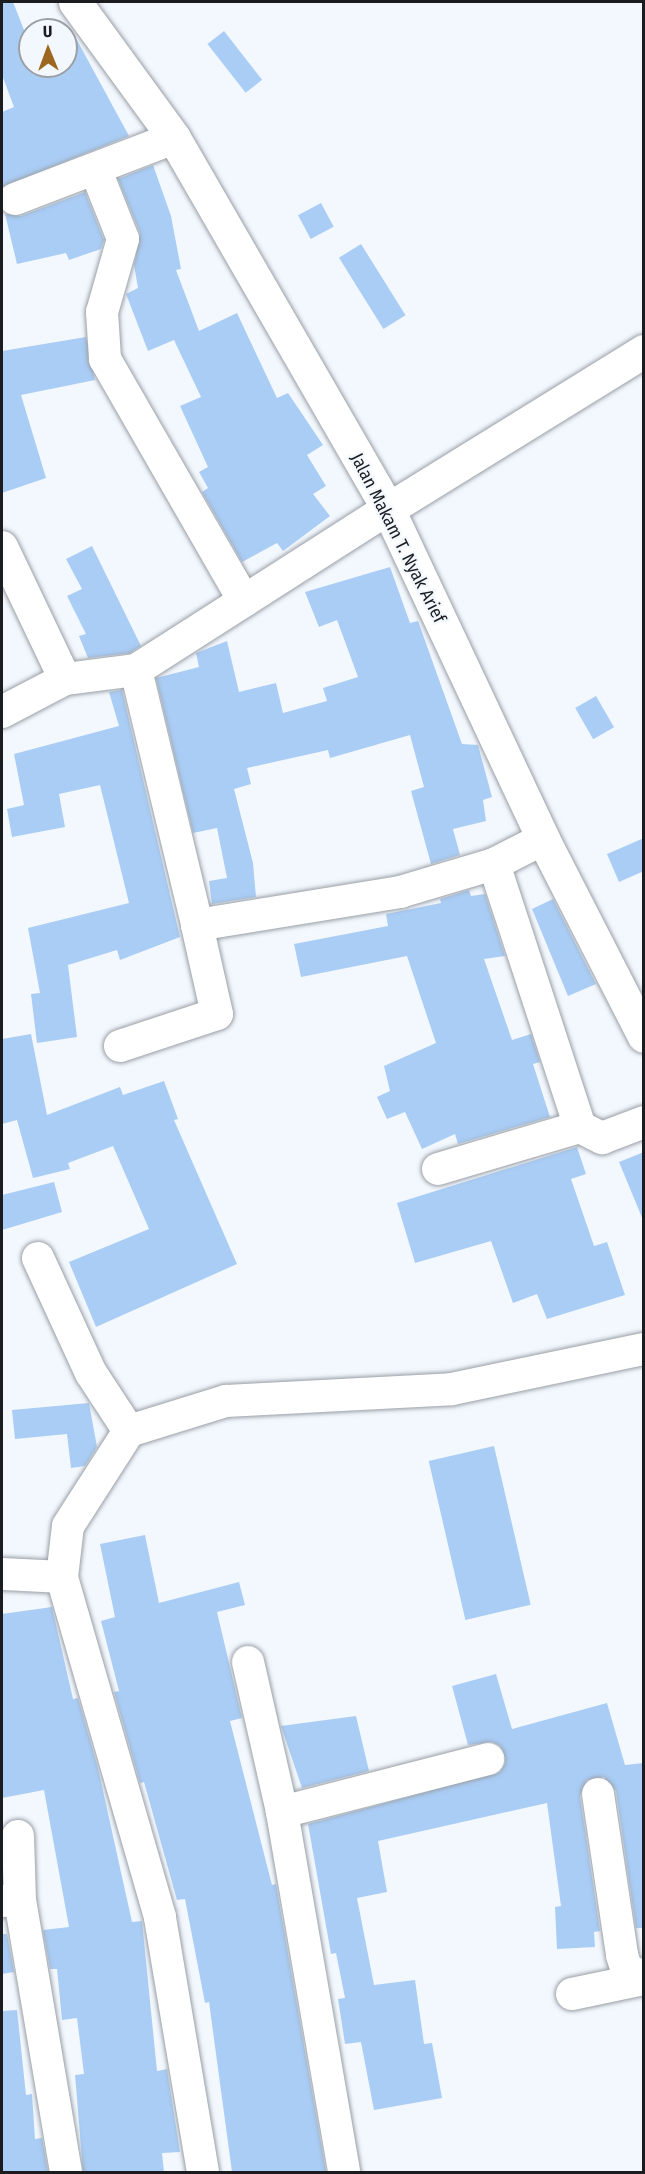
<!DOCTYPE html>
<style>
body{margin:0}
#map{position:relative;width:645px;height:2174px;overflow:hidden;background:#f3f8fe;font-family:"Fira Sans Condensed",sans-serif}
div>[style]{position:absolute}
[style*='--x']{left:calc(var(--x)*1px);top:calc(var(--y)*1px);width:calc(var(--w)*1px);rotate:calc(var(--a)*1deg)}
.building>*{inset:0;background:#aacdf5;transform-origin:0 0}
.roads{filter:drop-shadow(0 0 2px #999fa6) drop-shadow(0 0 2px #999fa6)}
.street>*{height:32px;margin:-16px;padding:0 16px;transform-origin:16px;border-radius:16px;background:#fff}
.secondary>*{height:33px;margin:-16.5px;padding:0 16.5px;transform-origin:16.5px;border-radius:16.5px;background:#fff}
span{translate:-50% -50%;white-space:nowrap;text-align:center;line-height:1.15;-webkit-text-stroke:4.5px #f3f8fe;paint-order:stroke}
.street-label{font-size:18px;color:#1a1c1f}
.frame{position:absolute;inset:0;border:3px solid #1a1c1f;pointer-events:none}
.north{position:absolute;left:18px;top:18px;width:60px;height:60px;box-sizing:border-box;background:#f3f8fe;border:2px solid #9ca0a5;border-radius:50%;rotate:359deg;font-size:16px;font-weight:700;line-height:24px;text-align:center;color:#1a1c1f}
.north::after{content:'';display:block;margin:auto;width:21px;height:27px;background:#9c6720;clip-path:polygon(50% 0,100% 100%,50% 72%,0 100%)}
</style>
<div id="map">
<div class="building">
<i style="clip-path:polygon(2px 2px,13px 2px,30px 45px,30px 66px,66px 66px,66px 31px,71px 29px,129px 136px,2px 187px,2px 112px,14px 107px,2px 75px)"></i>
<i style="left:224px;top:31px;width:62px;height:21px;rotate:52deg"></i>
<i style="clip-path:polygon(153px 165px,171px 216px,181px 269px,176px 270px,199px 331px,237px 313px,277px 398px,288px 393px,323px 445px,307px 455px,326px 486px,313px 494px,330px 516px,283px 551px,277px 543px,242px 562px,202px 492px,208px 488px,199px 472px,208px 467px,180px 406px,201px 397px,174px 340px,148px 351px,126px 294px,138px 288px,134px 265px,140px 233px,118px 179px)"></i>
<i style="clip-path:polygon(85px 192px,104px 240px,101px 249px,69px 260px,66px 253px,17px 264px,5px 214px,21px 216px)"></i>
<i style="left:321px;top:203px;width:27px;height:26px;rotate:62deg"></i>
<i style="left:361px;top:244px;width:84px;height:26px;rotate:58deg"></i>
<i style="clip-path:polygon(86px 337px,95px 380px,21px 395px,46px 478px,2px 493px,2px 351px)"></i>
<i style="clip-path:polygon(92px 546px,141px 646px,130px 653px,88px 658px,79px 636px,86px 634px,67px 596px,82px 589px,66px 559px)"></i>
<i style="clip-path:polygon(390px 567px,410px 623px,418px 621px,462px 744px,478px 745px,492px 797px,483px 800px,486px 821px,453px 829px,460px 855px,431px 864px,411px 791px,424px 787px,410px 735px,330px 758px,328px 750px,247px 768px,251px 784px,234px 789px,253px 863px,256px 897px,212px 904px,209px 881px,227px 878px,217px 828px,193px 833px,156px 678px,199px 667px,196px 653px,227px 641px,239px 692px,276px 683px,283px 713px,327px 701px,323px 688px,358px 677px,337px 620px,319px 627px,305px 592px)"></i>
<i style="clip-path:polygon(122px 690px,180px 937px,120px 960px,117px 950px,68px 965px,77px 1037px,37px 1043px,31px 994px,40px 993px,28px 928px,129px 903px,100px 785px,59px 794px,65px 827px,12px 837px,7px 809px,24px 805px,14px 754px,119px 726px,109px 692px)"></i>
<i style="left:596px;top:696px;width:36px;height:24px;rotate:60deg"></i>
<i style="clip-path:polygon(644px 838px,644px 871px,619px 882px,607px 854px)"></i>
<i style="clip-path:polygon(469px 890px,471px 896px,485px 894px,505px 956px,484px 959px,512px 1040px,531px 1034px,540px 1062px,533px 1064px,550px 1117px,458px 1144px,455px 1134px,422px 1149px,405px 1112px,387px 1119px,377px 1097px,390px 1091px,384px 1066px,436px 1043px,407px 956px,301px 977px,294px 944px,388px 926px,386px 914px,441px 903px,440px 899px)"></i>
<i style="clip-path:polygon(553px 899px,596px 984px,568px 996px,532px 909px)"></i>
<i style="clip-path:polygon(31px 1034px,47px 1115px,120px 1087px,123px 1095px,164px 1081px,178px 1119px,174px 1120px,237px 1264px,96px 1327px,69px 1262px,149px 1229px,113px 1146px,68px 1163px,70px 1169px,33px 1178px,17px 1120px,2px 1124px,2px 1039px)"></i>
<i style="clip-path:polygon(577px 1147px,586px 1174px,571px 1179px,594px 1246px,607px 1242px,625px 1295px,547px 1319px,537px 1294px,513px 1303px,491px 1241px,415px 1263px,397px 1203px)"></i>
<i style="clip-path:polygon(644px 1152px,644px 1219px,643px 1220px,619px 1162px)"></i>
<i style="clip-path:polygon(54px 1182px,62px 1212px,2px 1230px,2px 1195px)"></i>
<i style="clip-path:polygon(89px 1403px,97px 1447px,85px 1466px,71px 1468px,67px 1434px,15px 1439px,12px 1410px)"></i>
<i style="left:494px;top:1446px;width:163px;height:67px;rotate:77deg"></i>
<i style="clip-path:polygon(145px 1535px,159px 1603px,239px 1582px,245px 1605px,217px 1612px,242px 1718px,230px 1721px,272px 1885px,276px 1884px,326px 2172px,232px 2172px,209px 2002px,205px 2003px,185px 1899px,177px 1900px,144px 1782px,140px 1783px,114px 1692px,119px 1691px,101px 1621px,115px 1617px,100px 1544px)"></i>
<i style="clip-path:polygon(52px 1607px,73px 1699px,78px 1698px,98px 1768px,132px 1922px,142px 1921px,157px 2071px,167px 2069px,180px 2152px,162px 2153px,164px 2172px,83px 2172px,75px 2075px,84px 2074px,77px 2018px,62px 2020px,57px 1969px,50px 1969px,43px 1930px,69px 1927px,44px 1790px,2px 1798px,2px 1614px)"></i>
<i style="clip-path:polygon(496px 1674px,512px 1729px,607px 1703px,625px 1765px,644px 1763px,644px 1928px,636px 1928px,616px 1791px,604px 1777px,587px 1780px,580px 1796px,600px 1931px,594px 1932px,595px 1947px,557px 1949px,555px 1907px,561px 1906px,547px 1803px,378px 1841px,387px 1892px,357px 1898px,374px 1985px,415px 1980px,424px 2044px,432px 2043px,442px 2098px,374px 2110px,361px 2042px,345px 2044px,338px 1999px,345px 1998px,336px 1953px,331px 1954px,308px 1824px,500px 1772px,505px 1763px,500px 1746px,492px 1742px,468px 1745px,452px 1686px)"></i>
<i style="clip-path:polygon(356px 1716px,369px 1771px,302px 1788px,281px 1726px)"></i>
<i style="clip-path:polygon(2px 1934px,7px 1934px,14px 1972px,2px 1974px)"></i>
<i style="clip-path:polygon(17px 2010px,26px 2095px,32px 2094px,35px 2139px,42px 2138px,48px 2172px,2px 2172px,2px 2011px)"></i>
</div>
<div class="roads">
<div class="street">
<i style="--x:96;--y:171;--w:73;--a:68.3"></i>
<i style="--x:123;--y:239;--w:76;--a:106"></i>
<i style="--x:102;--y:312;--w:47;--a:86.3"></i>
<i style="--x:105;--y:359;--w:279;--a:60.1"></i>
<i style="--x:15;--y:199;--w:170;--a:-21"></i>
<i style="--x:2;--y:547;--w:146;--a:64.5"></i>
<i style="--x:136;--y:670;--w:262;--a:76.5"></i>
<i style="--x:197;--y:925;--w:206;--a:-9.2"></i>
<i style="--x:400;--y:892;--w:98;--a:-16.6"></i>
<i style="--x:494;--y:864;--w:55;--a:-27"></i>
<i style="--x:2;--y:712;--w:71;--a:-27.6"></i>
<i style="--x:65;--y:679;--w:72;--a:-7.2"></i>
<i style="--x:136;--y:670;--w:299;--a:-32.6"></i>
<i style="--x:494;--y:864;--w:277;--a:71.9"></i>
<i style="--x:120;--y:1046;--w:102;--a:-18.3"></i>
<i style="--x:217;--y:1014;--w:91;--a:-102.7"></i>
<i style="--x:438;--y:1169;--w:148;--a:-16.5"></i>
<i style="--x:580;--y:1127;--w:25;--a:27"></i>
<i style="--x:602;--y:1138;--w:45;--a:-20.9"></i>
<i style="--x:38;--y:1258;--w:127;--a:65.3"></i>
<i style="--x:91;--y:1373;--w:69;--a:56.8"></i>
<i style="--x:2;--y:1574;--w:60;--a:2.9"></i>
<i style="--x:248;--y:1662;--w:154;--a:77.2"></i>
<i style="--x:282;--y:1812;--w:365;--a:80.2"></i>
<i style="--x:598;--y:1794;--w:163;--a:81.5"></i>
<i style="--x:622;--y:1955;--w:14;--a:73"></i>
<i style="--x:626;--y:1968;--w:21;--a:31"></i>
<i style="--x:282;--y:1812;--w:213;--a:-14.4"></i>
<i style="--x:18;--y:1836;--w:64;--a:88.2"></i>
<i style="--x:2;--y:1901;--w:18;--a:-3"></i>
<i style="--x:20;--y:1900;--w:276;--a:80.4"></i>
<i style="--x:572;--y:1994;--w:74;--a:-11.8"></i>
<i style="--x:203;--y:2172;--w:259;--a:-99.6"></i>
<i style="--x:160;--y:1917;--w:354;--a:-106.1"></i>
<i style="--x:62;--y:1577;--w:51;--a:-83.3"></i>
<i style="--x:68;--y:1526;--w:113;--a:-57.3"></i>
<i style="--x:129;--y:1431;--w:102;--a:-17.2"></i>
<i style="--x:226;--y:1401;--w:226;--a:-3"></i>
<i style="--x:452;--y:1389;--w:196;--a:-11.8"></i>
</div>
<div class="secondary">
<i style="--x:75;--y:2;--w:168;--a:53.9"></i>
<i style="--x:174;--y:138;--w:428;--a:60"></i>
<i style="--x:388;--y:509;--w:365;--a:64.8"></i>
<i style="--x:543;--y:839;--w:221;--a:62.9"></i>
<i style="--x:388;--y:509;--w:301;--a:-31.7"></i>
</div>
</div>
<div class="street-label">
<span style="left:398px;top:538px;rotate:63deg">Jalan Makam T. Nyak Arief</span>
</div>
<div class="frame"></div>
<div class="north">U</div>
</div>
